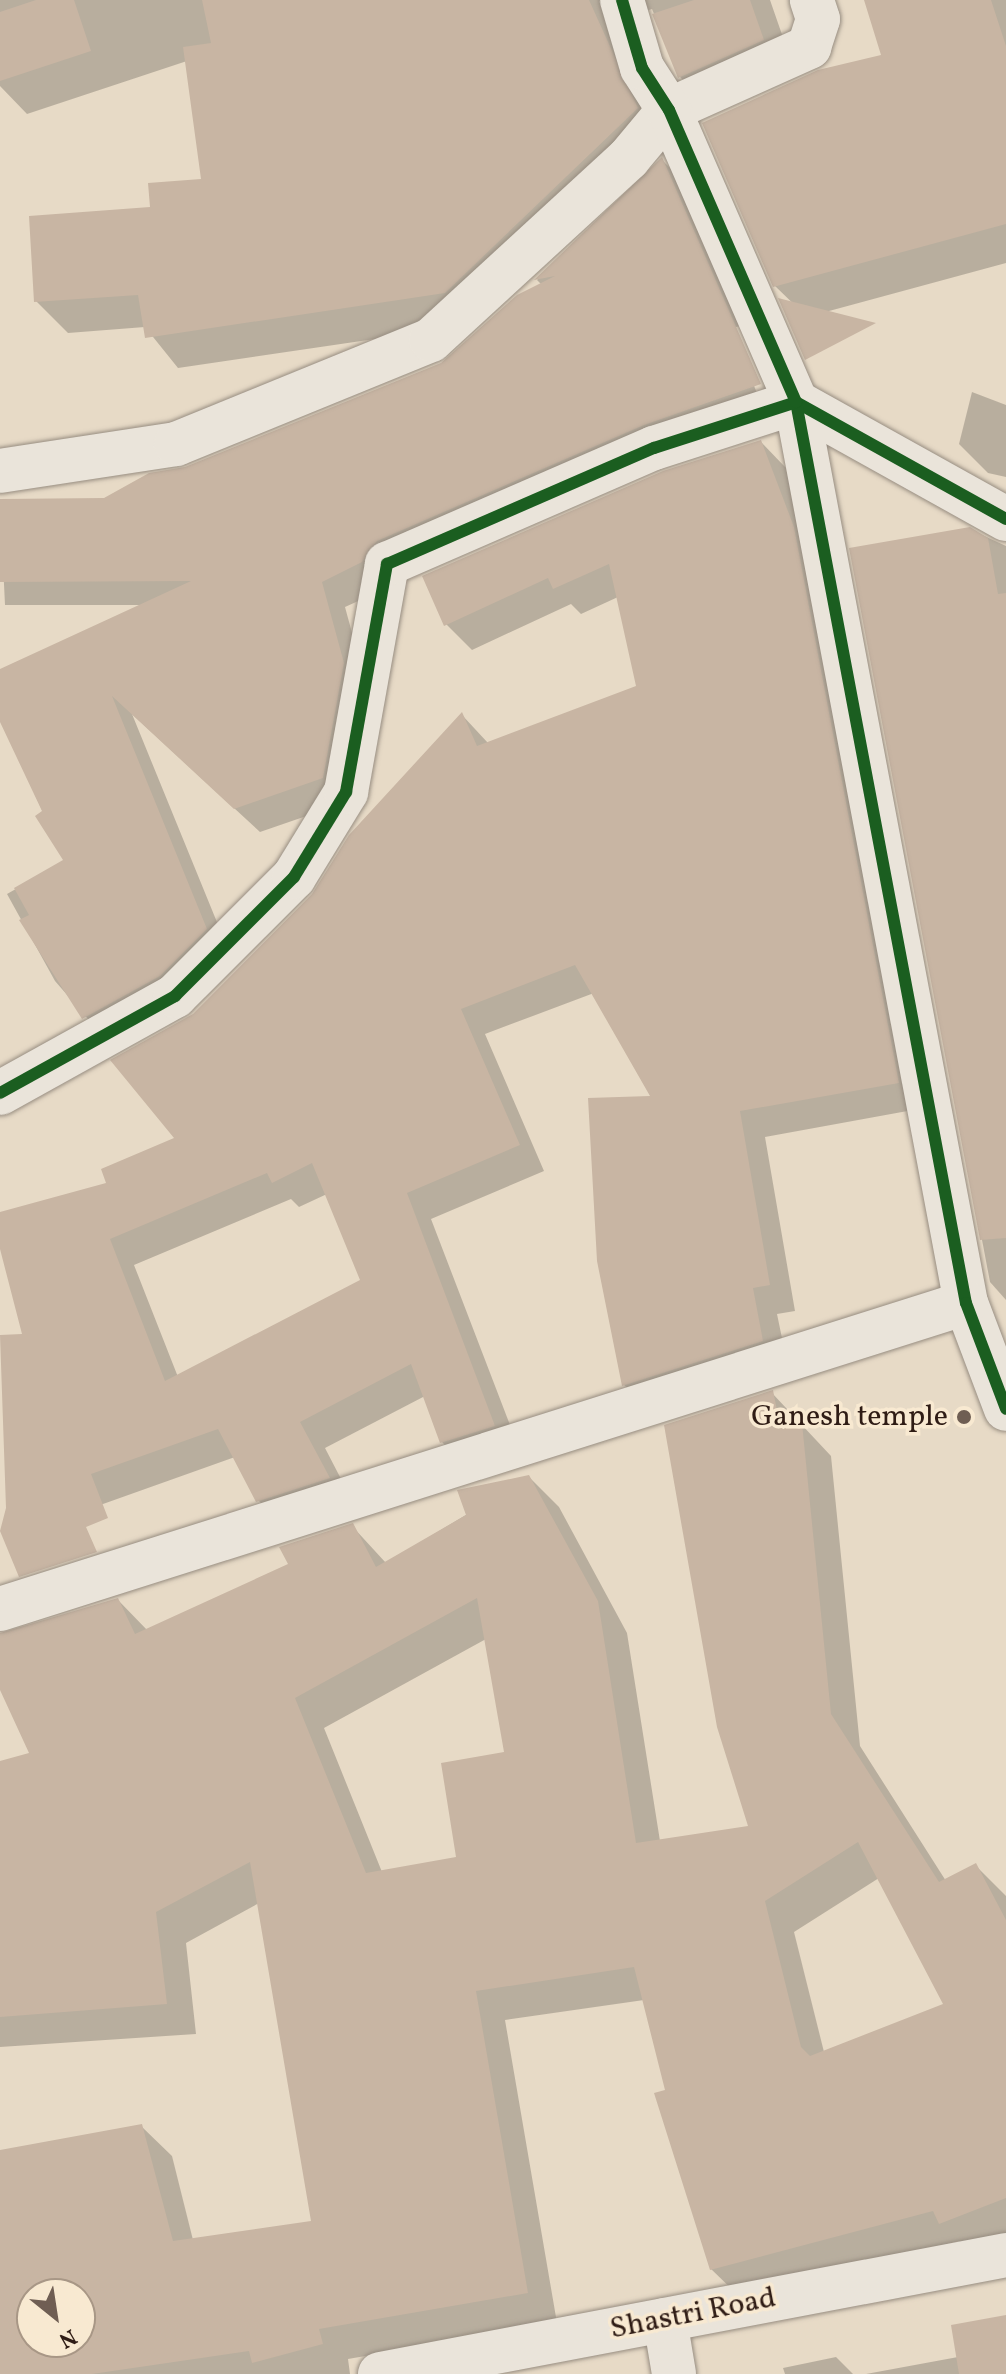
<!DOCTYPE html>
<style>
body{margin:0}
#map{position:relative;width:1006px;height:2374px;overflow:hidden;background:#e7dac6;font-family:Vollkorn,serif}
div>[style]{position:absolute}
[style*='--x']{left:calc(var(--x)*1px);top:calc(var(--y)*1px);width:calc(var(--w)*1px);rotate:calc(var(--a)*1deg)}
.shadow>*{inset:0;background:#0003}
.building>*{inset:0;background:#c8b5a3}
.roads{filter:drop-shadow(0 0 2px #978d81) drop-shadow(0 0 2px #978d81)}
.street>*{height:44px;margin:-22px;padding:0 22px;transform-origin:22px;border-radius:22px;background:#eae4da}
.secondary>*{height:44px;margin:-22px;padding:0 22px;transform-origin:22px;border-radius:22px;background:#eae4da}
.cycleway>*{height:12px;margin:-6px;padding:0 6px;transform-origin:6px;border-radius:6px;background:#1b5e20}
.dots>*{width:22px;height:22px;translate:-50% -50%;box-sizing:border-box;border:4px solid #f8e9d1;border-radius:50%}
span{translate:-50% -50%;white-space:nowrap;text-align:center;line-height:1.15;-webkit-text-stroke:7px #f8e9d1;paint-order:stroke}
.poi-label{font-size:30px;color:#2f1c15}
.right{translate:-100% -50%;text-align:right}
.street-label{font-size:30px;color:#2f1c15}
.north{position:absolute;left:16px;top:2278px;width:80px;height:80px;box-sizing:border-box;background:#f8e9d1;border:2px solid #a89786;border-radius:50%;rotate:150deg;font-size:22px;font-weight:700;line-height:32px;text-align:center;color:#2f1c15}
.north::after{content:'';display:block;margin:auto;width:28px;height:36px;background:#6f5e53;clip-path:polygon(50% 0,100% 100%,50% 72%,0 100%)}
</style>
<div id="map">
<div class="shadow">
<i style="clip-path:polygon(0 0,770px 0,795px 72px,712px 109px,680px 77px,652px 9px,636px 14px,649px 109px,477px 324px,178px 368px,145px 327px,68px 333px,36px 301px,203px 181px,187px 61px,27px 114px,0 86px)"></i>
<i style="clip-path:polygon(866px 0,1006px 0,1006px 263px,807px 317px,775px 286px,883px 56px)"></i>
<i style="clip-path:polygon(662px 160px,686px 184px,747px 324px,700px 337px,753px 383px,766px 417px,345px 607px,367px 688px,347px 802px,260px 832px,132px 714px,230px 954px,108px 1042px,55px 981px,7px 894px,65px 861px,0 717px,0 671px,144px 605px,5px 605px,0 501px,105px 500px,442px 365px,542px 285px,537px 280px)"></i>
<i style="clip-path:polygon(972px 392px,1006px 405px,1006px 477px,988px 473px,959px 444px)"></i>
<i style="clip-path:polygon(evenodd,761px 442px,786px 468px,924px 1108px,765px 1137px,795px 1311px,777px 1314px,788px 1367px,650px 1410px,624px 1385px,653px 1098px,594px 993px,485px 1034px,544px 1171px,431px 1219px,520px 1451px,467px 1468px,442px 1442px,425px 1396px,325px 1448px,354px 1504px,283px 1526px,258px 1500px,235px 1457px,89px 1509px,0 1241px,0 1214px,109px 1185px,177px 1139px,194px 1015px,314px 896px,462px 715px,488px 743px,638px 687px,618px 597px,581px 614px,571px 604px,472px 650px,446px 624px,761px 442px,327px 1194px,363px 1280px,178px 1377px,134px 1265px,291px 1199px,299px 1207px,327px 1194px)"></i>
<i style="clip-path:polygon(969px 529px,1006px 546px,1006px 1300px,990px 1282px,851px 550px)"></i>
<i style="clip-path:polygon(evenodd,772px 1393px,831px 1456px,860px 1746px,946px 1881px,976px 1866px,1006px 1896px,1006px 2240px,971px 2253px,959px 2241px,742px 2299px,711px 2269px,644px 2000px,505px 2020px,557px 2323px,348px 2359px,350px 2374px,0 2374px,0 2153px,141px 2126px,172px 2156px,193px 2240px,313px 2223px,259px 1903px,186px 1943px,196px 2034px,0 2047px,0 1763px,31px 1754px,0 1686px,0 1636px,118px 1600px,148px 1631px,291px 1565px,352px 1526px,386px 1563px,529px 1477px,559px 1507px,627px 1633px,660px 1841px,750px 1828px,772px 1393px,486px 1639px,506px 1753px,459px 1859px,382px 1872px,324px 1728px,486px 1639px,772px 1393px,879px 1878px,946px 2006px,824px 2052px,794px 1932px,879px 1878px,772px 1393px,32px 2294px,80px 2294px,80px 2342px,32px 2342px,32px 2294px)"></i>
<i style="clip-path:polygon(1006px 2317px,1006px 2374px,866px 2374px,958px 2357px)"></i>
<i style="clip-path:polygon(836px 2357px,853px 2374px,785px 2374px,783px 2368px)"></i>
</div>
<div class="building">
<i style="clip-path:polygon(36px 0,74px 0,91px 51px,0 81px,0 12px)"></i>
<i style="clip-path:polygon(202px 0,589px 0,638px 108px,445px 293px,145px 338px,138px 295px,34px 302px,29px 216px,150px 207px,148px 183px,201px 179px,183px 47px,211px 43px)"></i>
<i style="clip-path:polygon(694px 0,750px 0,764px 40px,678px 78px,652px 14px)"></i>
<i style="clip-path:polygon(864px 0,991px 0,1006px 46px,1006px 224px,773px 287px,702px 123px,818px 70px,881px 55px)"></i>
<i style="clip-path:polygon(662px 157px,761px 384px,644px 425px,377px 541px,362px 562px,322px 582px,344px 663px,323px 778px,234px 809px,112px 696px,207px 929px,160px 976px,82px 1019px,19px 920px,29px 915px,14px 888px,63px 860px,35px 816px,42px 811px,0 722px,0 669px,191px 581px,0 582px,0 499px,104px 498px,149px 473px,185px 467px,441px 363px,517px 295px,555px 276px,534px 280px)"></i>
<i style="clip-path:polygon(778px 298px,876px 323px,805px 360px)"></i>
<i style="clip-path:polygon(evenodd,761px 440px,794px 527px,899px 1083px,740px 1111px,770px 1285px,753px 1288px,763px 1341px,622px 1386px,597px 1261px,588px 1098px,650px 1096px,575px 965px,461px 1009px,520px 1145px,407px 1193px,495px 1426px,440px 1443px,411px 1364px,300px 1422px,330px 1478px,256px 1502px,218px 1429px,91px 1474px,108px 1518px,86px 1527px,97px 1552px,19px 1577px,0 1531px,6px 1508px,0 1335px,22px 1334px,0 1249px,0 1212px,106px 1183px,101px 1169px,174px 1138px,110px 1060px,193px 1014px,312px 894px,349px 835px,462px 712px,477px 746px,636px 686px,609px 564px,553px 589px,548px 578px,444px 626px,422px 576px,663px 471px,761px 440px,312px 1163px,360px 1280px,165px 1381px,110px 1239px,267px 1173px,272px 1183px,312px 1163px)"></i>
<i style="clip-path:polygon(970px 527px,988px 538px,998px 594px,1006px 593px,1006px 1238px,980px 1240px,849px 548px)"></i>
<i style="clip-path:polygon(evenodd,773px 1390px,780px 1426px,802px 1423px,831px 1714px,939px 1882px,976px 1863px,1006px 1920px,1006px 2198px,939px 2224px,933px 2211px,710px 2270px,654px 2093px,665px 2090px,634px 1967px,476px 1991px,528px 2293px,319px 2329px,323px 2344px,252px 2363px,249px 2351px,92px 2374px,0 2374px,0 2150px,142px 2124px,173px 2241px,311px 2221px,250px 1862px,156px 1912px,167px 2004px,0 2017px,0 1761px,29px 1753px,0 1690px,0 1633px,118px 1598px,135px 1634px,288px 1564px,279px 1547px,353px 1523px,376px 1567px,466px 1515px,457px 1490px,529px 1475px,598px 1601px,636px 1843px,748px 1826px,717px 1727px,664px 1425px,773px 1390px,477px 1598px,504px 1752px,441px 1763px,456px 1857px,366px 1873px,295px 1698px,477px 1598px,773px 1390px,858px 1842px,943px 2004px,810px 2056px,801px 2047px,765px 1901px,858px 1842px,773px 1390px,32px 2294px,80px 2294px,80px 2342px,32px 2342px,32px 2294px)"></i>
<i style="clip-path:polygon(1006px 2315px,1006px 2374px,959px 2374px,951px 2325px)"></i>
</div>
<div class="roads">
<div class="street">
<i style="--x:0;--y:471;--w:178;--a:-8.7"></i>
<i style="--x:176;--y:444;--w:275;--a:-22.2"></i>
<i style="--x:431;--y:340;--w:268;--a:-42.6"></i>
<i style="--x:628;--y:159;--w:64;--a:-50.1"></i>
<i style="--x:669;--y:110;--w:154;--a:-24.2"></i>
<i style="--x:809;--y:47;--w:29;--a:-72"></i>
<i style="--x:818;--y:19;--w:20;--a:-108"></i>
<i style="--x:1006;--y:519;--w:240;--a:-150.9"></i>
<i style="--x:796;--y:402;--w:917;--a:79.32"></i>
<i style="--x:966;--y:1303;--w:113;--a:69.3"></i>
<i style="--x:0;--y:1093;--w:200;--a:-29"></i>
<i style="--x:175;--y:996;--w:168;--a:-45"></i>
<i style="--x:294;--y:877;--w:100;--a:-58.5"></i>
<i style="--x:346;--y:792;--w:232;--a:-79.8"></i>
<i style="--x:387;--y:564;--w:291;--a:-23.5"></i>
<i style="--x:654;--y:448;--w:149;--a:-17.9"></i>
<i style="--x:796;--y:402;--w:318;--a:-113.5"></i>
<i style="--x:669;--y:110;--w:50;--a:-122.7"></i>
<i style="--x:642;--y:68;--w:71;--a:-106.4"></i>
<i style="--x:0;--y:1609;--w:1013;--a:-17.58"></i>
<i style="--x:665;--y:2320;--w:55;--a:80.5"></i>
</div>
<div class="secondary">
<i style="--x:380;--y:2374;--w:637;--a:-10.76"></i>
</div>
</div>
<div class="cycleway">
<i style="--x:1006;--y:519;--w:240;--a:-150.9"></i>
<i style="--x:796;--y:402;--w:917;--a:79.32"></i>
<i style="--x:966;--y:1303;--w:113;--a:69.3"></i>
<i style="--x:0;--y:1093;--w:200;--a:-29"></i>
<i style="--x:175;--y:996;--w:168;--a:-45"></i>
<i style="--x:294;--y:877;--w:100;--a:-58.5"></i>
<i style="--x:346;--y:792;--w:232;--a:-79.8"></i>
<i style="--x:387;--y:564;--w:291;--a:-23.5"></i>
<i style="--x:654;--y:448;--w:149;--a:-17.9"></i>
<i style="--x:796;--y:402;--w:318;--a:-113.5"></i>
<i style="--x:669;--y:110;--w:50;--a:-122.7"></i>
<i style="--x:642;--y:68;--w:71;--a:-106.4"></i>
</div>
<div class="dots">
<i style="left:964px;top:1417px;background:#6f5e53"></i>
</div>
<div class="poi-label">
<span class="right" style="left:948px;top:1417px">Ganesh temple</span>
</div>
<div class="street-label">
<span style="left:693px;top:2314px;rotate:-11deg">Shastri Road</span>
</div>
<div class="north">N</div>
</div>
